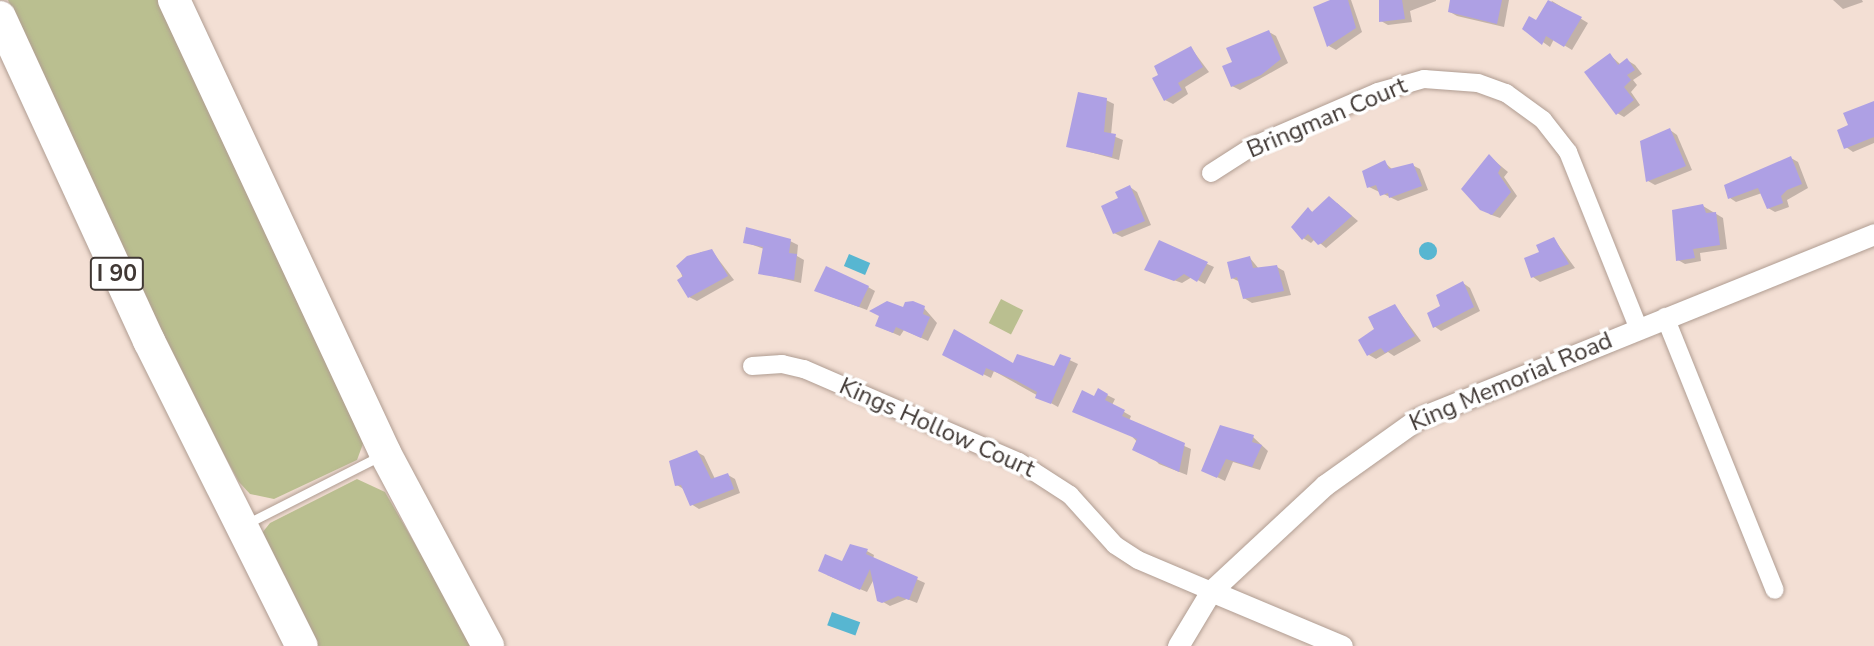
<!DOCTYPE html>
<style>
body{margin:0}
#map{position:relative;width:1874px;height:646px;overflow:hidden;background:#f3dfd4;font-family:"Nunito Sans",sans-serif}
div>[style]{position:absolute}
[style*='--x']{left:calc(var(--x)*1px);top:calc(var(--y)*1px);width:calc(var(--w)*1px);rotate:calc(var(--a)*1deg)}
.green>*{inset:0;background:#babf90;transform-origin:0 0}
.water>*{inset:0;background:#57b6d1;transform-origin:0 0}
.round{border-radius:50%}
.shadow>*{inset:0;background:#0003}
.building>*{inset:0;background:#aea0e4}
.roads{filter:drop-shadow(0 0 2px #b09d92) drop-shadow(0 0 2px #b09d92)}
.service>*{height:9px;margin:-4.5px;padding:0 4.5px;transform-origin:4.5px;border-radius:4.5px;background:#fff}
.minor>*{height:18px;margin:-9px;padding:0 9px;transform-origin:9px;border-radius:9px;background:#fff}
.tertiary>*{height:21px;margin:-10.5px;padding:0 10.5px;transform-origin:10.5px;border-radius:10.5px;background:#fff}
.motorway>*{height:32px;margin:-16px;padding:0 16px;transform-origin:16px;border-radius:16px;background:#fff}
span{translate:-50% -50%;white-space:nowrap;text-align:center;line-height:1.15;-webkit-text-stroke:7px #fff;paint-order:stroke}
.shield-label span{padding:2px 5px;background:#fff;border:2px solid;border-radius:5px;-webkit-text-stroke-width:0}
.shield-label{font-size:23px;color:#403834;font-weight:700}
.street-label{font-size:24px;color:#403834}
</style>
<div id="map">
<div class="green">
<i style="clip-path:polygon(8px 0,160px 0,364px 441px,357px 460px,274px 499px,250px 494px,239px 482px,166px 349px)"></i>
<i style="left:1001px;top:299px;width:25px;height:27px;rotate:27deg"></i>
<i style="clip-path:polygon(357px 479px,385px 492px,474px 646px,317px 646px,262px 533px,270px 523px)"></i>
</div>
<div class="water">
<i class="round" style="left:1419px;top:242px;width:18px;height:18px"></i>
<i style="left:849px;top:254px;width:23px;height:13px;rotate:23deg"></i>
<i style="left:832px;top:612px;width:30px;height:14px;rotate:20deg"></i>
</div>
<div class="shadow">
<i style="clip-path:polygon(1335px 0,1351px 0,1362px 32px,1336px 50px,1329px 46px)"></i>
<i style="clip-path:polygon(1379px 0,1436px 0,1436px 1px,1410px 11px,1412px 22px,1388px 25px,1381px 21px)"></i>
<i style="clip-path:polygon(1455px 0,1509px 0,1504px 27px,1457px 16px,1450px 12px)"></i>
<i style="clip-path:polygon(1833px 0,1862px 0,1863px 2px,1843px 9px)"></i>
<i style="clip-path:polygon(1552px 1px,1588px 23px,1572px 50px,1554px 39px,1550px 47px,1524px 29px,1537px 23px)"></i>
<i style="clip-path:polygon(1269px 32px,1276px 36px,1288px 63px,1240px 90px,1232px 86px,1234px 63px)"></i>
<i style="clip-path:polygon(1191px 48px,1209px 72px,1185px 87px,1188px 94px,1173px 104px,1165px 100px)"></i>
<i style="clip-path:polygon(1610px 55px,1621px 65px,1627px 60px,1635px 65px,1642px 74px,1633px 80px,1637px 85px,1631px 92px,1640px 105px,1624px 117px,1617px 113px)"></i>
<i style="clip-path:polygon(1106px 100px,1114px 104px,1111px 135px,1123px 140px,1119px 160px,1068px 146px)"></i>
<i style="clip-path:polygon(1874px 103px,1874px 143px,1853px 152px,1846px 147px,1850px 126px)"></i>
<i style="clip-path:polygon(1670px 130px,1677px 135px,1692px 170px,1655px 185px,1648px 181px,1642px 142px)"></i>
<i style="clip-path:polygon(1489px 156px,1508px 172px,1504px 177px,1517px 196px,1500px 218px,1489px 214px)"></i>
<i style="clip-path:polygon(1791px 158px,1798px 162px,1808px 188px,1787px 200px,1789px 207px,1775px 212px,1768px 208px,1762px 193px,1736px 202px,1730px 198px)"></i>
<i style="clip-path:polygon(1384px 162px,1393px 170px,1412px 165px,1420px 169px,1428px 190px,1398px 201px,1369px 187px)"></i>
<i style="clip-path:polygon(1130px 187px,1137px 192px,1151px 225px,1122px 237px,1114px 233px,1120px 199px)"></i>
<i style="clip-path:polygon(1337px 203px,1358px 221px,1326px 248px,1315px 239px,1311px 243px,1303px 238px,1309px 210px,1314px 213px)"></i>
<i style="clip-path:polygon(1703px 206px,1723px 218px,1727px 249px,1700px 253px,1701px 261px,1685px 264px,1678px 260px)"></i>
<i style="clip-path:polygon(1554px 239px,1575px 268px,1540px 282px,1533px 277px,1541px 252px)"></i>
<i style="clip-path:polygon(790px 241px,798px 245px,797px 256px,804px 260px,801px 283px,760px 273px,764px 249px,745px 242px)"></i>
<i style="clip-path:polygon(1159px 242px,1214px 267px,1205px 284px,1192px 277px,1182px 283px,1146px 270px)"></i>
<i style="clip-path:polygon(712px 251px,734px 280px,697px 301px,689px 297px,679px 267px,701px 252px)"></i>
<i style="clip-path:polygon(1250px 258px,1259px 269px,1277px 267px,1284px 271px,1291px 295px,1252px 303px,1244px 298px,1240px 282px,1232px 278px)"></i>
<i style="clip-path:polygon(1463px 283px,1470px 288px,1480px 311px,1441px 331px,1434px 326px,1443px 306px)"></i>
<i style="clip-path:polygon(868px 287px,875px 291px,867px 310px,824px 294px)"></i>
<i style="clip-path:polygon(1395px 306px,1421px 341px,1394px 356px,1388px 352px,1376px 359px,1369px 355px,1376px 329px)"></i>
<i style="clip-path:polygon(924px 308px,937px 323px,928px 341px,904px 330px,900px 336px,884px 329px)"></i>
<i style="clip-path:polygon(1061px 356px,1078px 364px,1058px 407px,994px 371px,991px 378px,951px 358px,1055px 368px)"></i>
<i style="clip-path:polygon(1107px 395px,1115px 399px,1112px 405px,1131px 416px,1129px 421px,1191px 449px,1187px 475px,1159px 464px,1094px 398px)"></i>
<i style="clip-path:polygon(1253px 437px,1268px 451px,1260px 470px,1233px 462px,1225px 481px,1203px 470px)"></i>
<i style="clip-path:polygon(697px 452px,704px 456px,715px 479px,728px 475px,735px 479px,740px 493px,699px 509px,691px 504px,685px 490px,677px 485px)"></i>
<i style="clip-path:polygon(867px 551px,874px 555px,873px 559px,925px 583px,917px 603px,907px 599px,890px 606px,878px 599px,874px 579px,867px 592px,827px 575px)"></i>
</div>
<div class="building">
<i style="clip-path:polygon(1330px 0,1348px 0,1356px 28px,1327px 47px,1313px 7px)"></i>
<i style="clip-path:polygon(1379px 0,1402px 0,1405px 19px,1379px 22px)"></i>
<i style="clip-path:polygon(1450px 0,1502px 0,1497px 24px,1448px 12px)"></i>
<i style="clip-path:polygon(1548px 0,1582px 17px,1564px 47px,1546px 36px,1542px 45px,1522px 29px,1529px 16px,1536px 20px)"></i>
<i style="clip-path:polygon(1269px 30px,1281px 59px,1261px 75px,1231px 87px,1222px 66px,1232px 62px,1226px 48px)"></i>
<i style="clip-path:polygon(1191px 46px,1203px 67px,1178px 83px,1182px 90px,1164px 101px,1152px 78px,1158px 75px,1154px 66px)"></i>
<i style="clip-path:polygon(1610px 53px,1618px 65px,1627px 58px,1635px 70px,1627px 75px,1631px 80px,1624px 87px,1634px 100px,1616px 115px,1584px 72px)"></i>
<i style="clip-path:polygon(1078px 92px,1107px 98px,1104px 132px,1116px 134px,1112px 157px,1066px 147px)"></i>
<i style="clip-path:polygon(1874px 101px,1874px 137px,1844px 149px,1837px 130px,1848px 125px,1843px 113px)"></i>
<i style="clip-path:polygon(1670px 128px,1686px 166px,1646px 182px,1640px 141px)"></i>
<i style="clip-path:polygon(1489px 154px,1501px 167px,1498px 173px,1511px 192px,1492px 215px,1480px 210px,1461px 189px)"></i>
<i style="clip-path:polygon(1791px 156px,1802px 184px,1787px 190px,1781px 196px,1783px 203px,1767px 209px,1758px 188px,1728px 199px,1724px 185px)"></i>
<i style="clip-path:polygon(1385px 160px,1389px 169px,1413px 163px,1422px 186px,1389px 198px,1388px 193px,1380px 196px,1376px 185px,1367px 188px,1362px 171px)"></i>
<i style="clip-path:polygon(1130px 185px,1145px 221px,1113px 234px,1101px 206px,1118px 198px,1115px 192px)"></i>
<i style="clip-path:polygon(1329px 196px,1352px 216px,1322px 243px,1318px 245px,1308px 234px,1302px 240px,1291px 227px,1308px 207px,1312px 212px)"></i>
<i style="clip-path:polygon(1703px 204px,1706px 213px,1716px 212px,1720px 245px,1693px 249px,1695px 258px,1676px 261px,1672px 210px)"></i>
<i style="clip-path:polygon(746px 227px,791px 239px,789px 253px,797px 254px,794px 280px,758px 274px,763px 247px,743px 243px)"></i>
<i style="clip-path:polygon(1554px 237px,1569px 264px,1531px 278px,1524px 258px,1539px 252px,1536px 245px)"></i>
<i style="clip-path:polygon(1159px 240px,1208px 262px,1197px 282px,1184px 274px,1174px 281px,1144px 270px)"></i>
<i style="clip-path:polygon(712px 249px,728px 276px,688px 298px,677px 280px,683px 276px,676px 266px,687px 256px)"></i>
<i style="clip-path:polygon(1250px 256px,1253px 268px,1277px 265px,1284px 291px,1243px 299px,1237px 277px,1231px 279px,1227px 262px)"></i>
<i style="clip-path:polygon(826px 266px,869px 286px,859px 307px,814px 291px)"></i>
<i style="clip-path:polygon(1463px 281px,1474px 307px,1433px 328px,1427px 313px,1440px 306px,1436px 295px)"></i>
<i style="clip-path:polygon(887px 301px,903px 307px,905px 302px,913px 301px,925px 306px,923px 314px,930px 317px,921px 338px,896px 327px,893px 333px,875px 326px,879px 316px,869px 311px)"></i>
<i style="clip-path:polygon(1395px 304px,1415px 336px,1385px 353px,1381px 348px,1367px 356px,1358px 340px,1374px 329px,1368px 317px)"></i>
<i style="clip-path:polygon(954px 329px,1013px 363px,1017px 354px,1054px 366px,1060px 354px,1071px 358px,1051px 404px,1035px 398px,1037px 392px,1017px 381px,986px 368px,983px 376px,942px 355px)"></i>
<i style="clip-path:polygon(1098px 388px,1108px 394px,1105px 400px,1125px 410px,1122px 416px,1185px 443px,1179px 472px,1132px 450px,1137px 439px,1072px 412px,1082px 390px,1094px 396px)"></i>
<i style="clip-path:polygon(1220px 425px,1254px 435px,1252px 442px,1262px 445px,1252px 467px,1226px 459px,1217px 478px,1201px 471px)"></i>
<i style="clip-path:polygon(697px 450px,711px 479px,728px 473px,734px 489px,690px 506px,681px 485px,675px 486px,669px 461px)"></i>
<i style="clip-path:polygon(850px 544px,868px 549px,866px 554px,918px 577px,909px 600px,898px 596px,882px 603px,877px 601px,870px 569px,860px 590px,818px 571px,825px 554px,842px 561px)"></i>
</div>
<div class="roads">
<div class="service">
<i style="--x:246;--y:524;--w:150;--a:-26.9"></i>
</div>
<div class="minor">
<i style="--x:1211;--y:173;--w:50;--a:-32.7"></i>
<i style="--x:1253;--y:146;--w:136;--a:-23.4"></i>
<i style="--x:1378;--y:92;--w:48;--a:-15.8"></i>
<i style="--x:1424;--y:79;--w:54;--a:4.2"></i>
<i style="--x:1478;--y:83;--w:30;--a:20"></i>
<i style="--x:1506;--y:93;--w:46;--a:36.1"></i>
<i style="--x:1543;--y:120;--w:41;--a:52"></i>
<i style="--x:1568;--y:152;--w:188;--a:68.2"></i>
<i style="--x:1665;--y:317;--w:294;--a:68.1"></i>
<i style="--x:752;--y:366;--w:30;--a:-4"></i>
<i style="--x:782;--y:364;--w:23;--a:13"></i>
<i style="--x:804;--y:369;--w:234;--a:23.4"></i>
<i style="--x:1019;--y:462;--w:61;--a:32.9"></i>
<i style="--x:1070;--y:495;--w:67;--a:48"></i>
<i style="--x:1115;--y:545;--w:27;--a:33"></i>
<i style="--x:1138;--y:560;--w:79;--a:23"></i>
</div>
<div class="tertiary">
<i style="--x:1211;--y:591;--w:142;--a:22.8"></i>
<i style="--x:1178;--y:646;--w:64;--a:-59"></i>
<i style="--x:1211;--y:591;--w:156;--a:-42.9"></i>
<i style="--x:1325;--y:485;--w:115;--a:-35.5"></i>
<i style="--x:1419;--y:418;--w:491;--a:-22"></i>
</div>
<div class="motorway">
<i style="--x:174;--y:0;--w:500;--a:65"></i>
<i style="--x:385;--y:453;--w:219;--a:61.9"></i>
<i style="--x:0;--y:17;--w:357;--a:65.3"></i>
<i style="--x:149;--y:341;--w:341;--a:63.4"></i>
</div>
</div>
<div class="shield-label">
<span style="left:117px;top:274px">I 90</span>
</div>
<div class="street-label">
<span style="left:1327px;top:118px;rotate:-23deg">Bringman Court</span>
<span style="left:1511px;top:382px;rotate:-23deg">King Memorial Road</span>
<span style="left:937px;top:428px;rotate:24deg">Kings Hollow Court</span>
</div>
</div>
